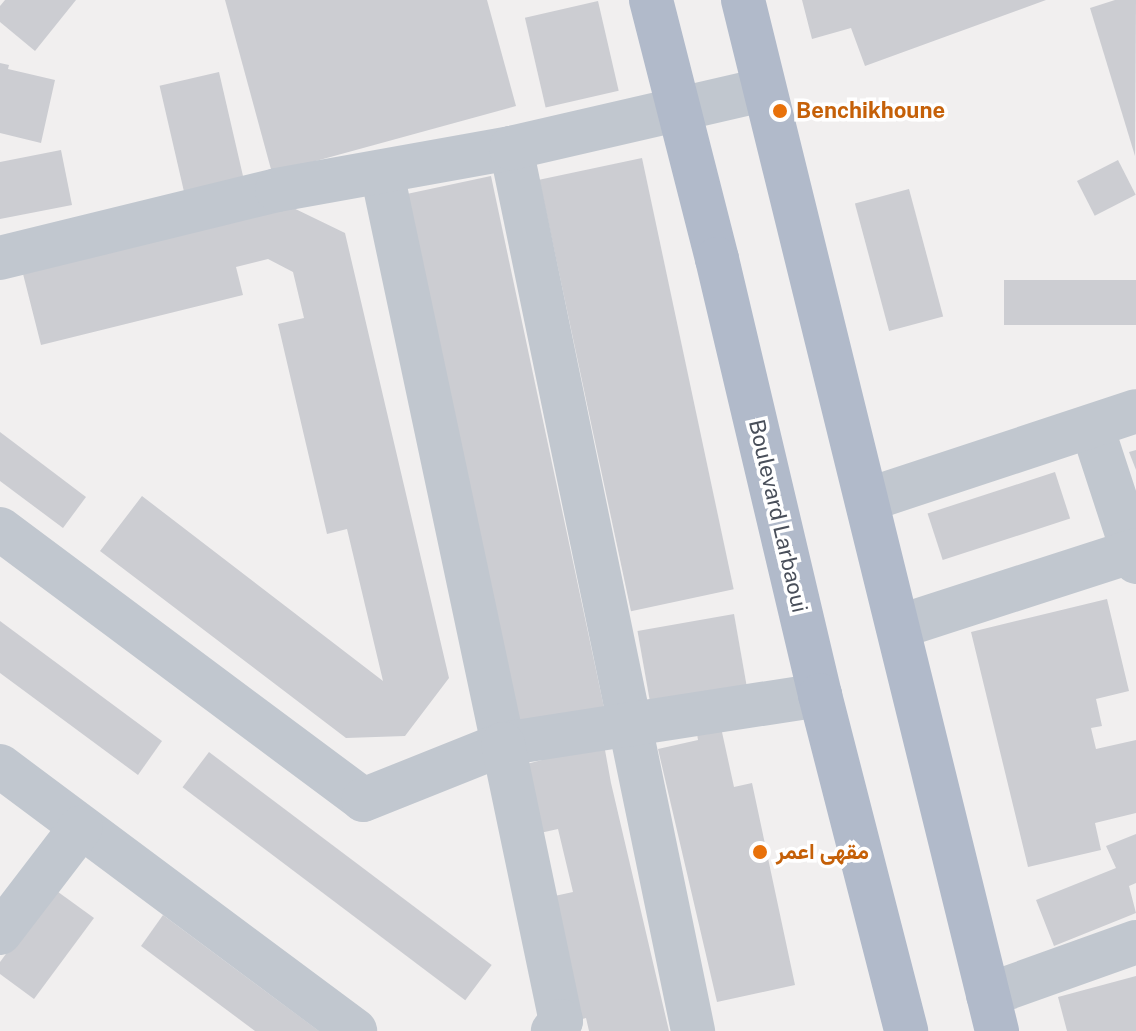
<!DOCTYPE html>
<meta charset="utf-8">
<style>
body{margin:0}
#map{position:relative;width:1136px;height:1031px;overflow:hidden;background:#f1efef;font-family:"Public Sans",Vazirmatn,sans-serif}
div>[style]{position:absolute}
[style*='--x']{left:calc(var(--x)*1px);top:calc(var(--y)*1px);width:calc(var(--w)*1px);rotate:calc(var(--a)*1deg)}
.building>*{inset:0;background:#cccdd2;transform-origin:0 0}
.minor>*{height:44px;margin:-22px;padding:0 22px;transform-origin:22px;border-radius:22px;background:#c1c7cf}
.major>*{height:44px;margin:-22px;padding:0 22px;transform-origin:22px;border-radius:22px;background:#b1baca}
.dots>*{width:22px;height:22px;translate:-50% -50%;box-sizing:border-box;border:4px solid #fff;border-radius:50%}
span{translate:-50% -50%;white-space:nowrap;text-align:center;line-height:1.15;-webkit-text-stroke:7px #fff;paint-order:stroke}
.food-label{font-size:22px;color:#c56008;font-weight:700}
.left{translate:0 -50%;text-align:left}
.street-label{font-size:22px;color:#494f5a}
</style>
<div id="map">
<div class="building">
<i style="clip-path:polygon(5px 0,76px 0,35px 51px,0 22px,0 6px)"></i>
<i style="clip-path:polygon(225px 0,487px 0,516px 106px,272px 173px)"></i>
<i style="clip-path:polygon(802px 0,1046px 0,865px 66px,851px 28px,812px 39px)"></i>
<i style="clip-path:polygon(1115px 0,1136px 0,1135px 156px,1090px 8px)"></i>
<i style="left:598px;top:1px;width:92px;height:75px;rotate:77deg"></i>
<i style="clip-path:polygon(0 63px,9px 65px,8px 69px,55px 80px,41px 143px,0 133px)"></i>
<i style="left:219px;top:72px;width:119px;height:61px;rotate:77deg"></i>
<i style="clip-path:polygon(61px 150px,72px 205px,0 219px,0 162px)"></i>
<i style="left:642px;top:158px;width:441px;height:105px;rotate:78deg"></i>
<i style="left:1118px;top:160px;width:39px;height:46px;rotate:63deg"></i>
<i style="left:491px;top:176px;width:544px;height:91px;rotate:78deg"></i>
<i style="left:909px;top:189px;width:132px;height:56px;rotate:75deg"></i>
<i style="clip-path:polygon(281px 202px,345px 233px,449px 678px,405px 736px,346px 738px,100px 551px,142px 496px,383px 681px,347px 529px,327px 534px,278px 324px,304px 318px,293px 272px,268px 259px,236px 267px,243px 295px,41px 345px,21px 266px)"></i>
<i style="left:1136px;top:280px;width:45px;height:132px;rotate:90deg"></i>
<i style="clip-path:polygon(0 432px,86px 497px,63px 528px,0 481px)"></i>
<i style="clip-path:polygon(1136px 450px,1136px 470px,1129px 452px)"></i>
<i style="left:1055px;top:472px;width:49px;height:134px;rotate:72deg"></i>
<i style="clip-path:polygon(1107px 599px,1129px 691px,1096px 699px,1102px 726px,1091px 728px,1096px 749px,1136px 740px,1136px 813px,1095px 823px,1101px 850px,1028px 867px,971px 632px)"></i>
<i style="left:734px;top:614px;width:83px;height:98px;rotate:80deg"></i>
<i style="clip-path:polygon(0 621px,162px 741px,138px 775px,0 673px)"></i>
<i style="clip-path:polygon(720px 723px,734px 787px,752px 783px,795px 985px,717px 1002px,658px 749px,698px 740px,696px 728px)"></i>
<i style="clip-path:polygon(603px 739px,611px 783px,669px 1031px,589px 1031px,586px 1018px,575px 1021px,550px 897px,573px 892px,558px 829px,531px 835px,515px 767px,542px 760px,541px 753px)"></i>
<i style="left:209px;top:752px;width:354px;height:44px;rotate:37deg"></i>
<i style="clip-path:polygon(1136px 834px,1136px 883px,1129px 886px,1136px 913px,1054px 946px,1036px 900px,1116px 868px,1106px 846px)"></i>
<i style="clip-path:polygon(54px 889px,94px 918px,34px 999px,0 974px,0 962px)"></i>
<i style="clip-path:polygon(163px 915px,319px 1031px,255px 1031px,141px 946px)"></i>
<i style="clip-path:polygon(1136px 976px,1136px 1031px,1067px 1031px,1058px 997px)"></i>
</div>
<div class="minor">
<i style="--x:511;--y:148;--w:902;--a:78.35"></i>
<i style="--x:382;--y:173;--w:584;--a:78.04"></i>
<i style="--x:503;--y:744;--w:321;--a:-8.8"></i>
<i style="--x:0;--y:258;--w:285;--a:-13.8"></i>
<i style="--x:277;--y:190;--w:238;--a:-10.2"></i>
<i style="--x:511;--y:148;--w:258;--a:-13"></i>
<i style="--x:1092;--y:427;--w:142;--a:71.9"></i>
<i style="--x:867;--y:500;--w:283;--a:-18.3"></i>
<i style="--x:0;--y:529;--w:453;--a:36.7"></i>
<i style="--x:363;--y:800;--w:151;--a:-21.8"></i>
<i style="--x:503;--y:744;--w:283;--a:78.2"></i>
<i style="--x:561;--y:1021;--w:13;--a:129"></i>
<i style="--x:898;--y:627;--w:250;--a:-17.9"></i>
<i style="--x:0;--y:766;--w:443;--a:36.7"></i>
<i style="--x:0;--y:933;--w:133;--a:-52.6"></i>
<i style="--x:988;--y:995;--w:157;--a:-19.7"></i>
</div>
<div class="major">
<i style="--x:651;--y:0;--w:267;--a:75.7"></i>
<i style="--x:717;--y:259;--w:448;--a:76.7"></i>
<i style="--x:820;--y:695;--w:347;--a:75.6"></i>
<i style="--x:743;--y:0;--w:1062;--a:76.16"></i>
</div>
<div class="dots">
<i style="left:780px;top:111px;background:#e8710a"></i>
<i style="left:760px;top:852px;background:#e8710a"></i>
</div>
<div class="food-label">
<span class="left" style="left:796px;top:111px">Benchikhoune</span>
<span class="left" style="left:776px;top:852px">مقهى اعمر</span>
</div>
<div class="street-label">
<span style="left:778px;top:516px;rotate:77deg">Boulevard Larbaoui</span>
</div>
</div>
